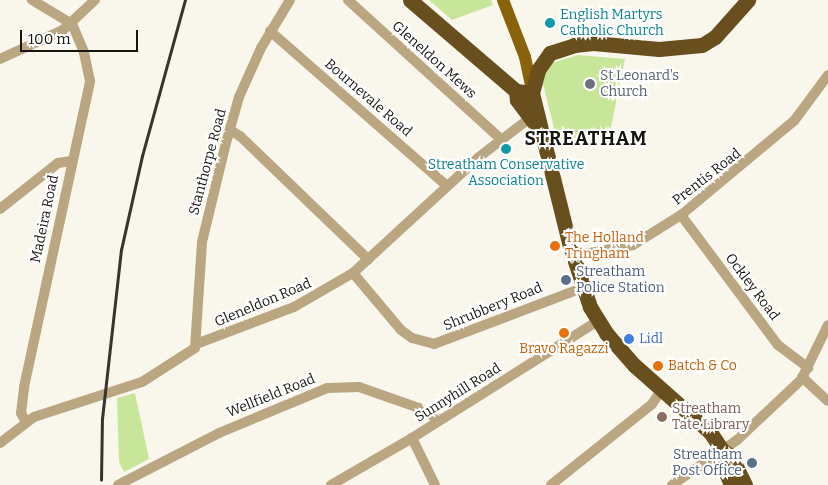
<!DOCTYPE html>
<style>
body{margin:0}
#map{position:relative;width:828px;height:485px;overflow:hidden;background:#f9f6ec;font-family:Bitter,serif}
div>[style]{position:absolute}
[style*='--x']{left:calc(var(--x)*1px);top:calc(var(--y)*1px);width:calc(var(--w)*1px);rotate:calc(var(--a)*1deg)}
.green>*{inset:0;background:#c7e69a}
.minor>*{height:10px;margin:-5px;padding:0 5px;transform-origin:5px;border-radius:5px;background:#bba682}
.major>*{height:12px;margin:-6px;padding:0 6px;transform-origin:6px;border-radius:6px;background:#896209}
.highway>*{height:15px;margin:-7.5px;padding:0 7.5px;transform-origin:7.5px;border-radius:7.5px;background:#694f1d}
.rail>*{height:2.5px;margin:-1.25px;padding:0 1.25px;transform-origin:1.25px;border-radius:1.25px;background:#373531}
.dots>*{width:14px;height:14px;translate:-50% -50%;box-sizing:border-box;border:2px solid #fff;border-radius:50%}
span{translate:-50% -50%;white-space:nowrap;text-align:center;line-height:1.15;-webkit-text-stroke:4px #fff;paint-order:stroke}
.culture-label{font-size:14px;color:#0d838f}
.left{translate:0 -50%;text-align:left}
.street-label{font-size:14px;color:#161512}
.worship-label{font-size:14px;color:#5b616d}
.food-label{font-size:14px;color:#c56008}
.service-label{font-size:14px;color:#4e5e75}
.right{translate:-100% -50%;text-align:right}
.shop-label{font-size:14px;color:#366cbe}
.education-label{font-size:14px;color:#785e54}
.district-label{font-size:19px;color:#161512;font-weight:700;letter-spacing:1px}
.scale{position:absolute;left:20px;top:30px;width:118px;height:22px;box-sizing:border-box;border:2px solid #161512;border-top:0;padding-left:6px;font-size:15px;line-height:18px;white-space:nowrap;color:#161512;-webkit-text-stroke:4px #fff;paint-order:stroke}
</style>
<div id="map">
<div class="green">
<i style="clip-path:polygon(429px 0,491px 0,493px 5px,452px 20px)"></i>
<i style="clip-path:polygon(578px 55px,625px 59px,610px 132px,557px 140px,543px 84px,544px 74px,552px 63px)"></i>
<i style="clip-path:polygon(135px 393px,149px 459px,124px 472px,119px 462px,117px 398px)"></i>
</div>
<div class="minor">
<i style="--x:348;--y:0;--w:208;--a:42.3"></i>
<i style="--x:270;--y:31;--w:235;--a:41.2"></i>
<i style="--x:0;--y:59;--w:69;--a:-24.7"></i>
<i style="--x:63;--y:30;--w:44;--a:-43.2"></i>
<i style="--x:230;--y:130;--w:12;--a:31"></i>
<i style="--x:240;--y:136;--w:178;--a:43.9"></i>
<i style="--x:0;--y:209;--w:74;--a:-38.4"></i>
<i style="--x:58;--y:163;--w:13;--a:-9"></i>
<i style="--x:681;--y:215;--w:162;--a:53.3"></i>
<i style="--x:778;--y:345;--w:38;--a:37"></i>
<i style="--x:574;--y:256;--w:60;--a:-10.6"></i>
<i style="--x:633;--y:245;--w:57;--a:-32"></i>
<i style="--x:681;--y:215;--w:147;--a:-39.8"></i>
<i style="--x:794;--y:121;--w:57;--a:-53.5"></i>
<i style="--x:353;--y:273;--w:75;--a:49.9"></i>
<i style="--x:401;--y:330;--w:14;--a:36"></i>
<i style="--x:412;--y:338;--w:23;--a:15"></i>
<i style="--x:434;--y:344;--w:158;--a:-20.7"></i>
<i style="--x:196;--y:344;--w:105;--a:-20.7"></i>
<i style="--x:294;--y:307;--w:68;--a:-30"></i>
<i style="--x:353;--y:273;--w:171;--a:-42.6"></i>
<i style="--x:479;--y:157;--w:64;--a:-37.4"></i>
<i style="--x:802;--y:377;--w:35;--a:43"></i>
<i style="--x:26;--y:422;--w:10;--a:-119"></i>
<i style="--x:21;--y:413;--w:26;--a:-83"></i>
<i style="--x:24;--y:387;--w:313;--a:-77.8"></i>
<i style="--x:90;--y:81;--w:30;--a:-102"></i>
<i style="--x:84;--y:52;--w:30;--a:-113"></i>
<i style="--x:72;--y:24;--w:47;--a:-149"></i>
<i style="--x:412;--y:438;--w:52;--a:63.9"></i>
<i style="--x:0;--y:443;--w:43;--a:-37.4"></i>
<i style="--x:34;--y:417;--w:114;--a:-18"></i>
<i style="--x:142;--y:382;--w:63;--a:-32.7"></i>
<i style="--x:195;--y:348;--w:106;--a:-86.2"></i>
<i style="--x:202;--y:242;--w:102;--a:-76.4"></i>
<i style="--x:226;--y:143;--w:48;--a:-74.2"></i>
<i style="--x:239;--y:97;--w:54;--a:-65.8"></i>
<i style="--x:261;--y:48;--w:56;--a:-58.9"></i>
<i style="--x:118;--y:485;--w:114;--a:-27.2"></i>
<i style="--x:219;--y:433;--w:117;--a:-22.6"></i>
<i style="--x:327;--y:388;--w:32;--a:-2"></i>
<i style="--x:359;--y:387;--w:64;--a:19.3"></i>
<i style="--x:419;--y:408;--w:24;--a:30"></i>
<i style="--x:331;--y:485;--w:94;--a:-30.1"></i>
<i style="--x:412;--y:438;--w:220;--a:-32.2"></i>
<i style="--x:551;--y:485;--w:129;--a:-38.7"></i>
<i style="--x:652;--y:404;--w:18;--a:-56"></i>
<i style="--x:672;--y:485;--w:79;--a:-34.7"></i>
<i style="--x:737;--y:440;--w:88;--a:-43.2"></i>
<i style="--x:801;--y:380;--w:61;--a:-63.9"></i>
</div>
<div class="major">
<i style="--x:503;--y:0;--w:61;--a:68.9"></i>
<i style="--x:525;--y:57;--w:34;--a:78"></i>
</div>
<div class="highway">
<i style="--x:410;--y:0;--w:140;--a:40.6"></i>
<i style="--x:516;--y:91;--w:16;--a:7"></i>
<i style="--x:516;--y:91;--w:9;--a:84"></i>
<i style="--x:517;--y:100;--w:40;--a:53"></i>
<i style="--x:532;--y:93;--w:158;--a:76.1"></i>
<i style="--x:570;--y:246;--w:64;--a:71.8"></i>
<i style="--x:590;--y:307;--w:31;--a:58"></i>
<i style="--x:606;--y:333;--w:43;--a:48.8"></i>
<i style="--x:634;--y:365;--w:101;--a:41.4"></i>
<i style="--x:710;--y:432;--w:22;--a:56"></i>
<i style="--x:722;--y:450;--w:11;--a:95"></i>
<i style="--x:721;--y:461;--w:26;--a:67"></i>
<i style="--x:532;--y:93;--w:24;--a:-75"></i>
<i style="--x:538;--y:70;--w:21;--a:-55"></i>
<i style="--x:550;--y:53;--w:25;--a:-18"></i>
<i style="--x:574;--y:45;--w:19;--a:-6"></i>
<i style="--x:593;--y:43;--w:66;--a:5.2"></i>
<i style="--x:659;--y:49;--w:43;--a:-5.3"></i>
<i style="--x:702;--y:45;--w:15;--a:-32"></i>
<i style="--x:715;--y:37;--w:50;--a:-48.3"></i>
<i style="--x:722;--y:450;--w:11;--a:34"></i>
<i style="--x:731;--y:456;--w:32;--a:64"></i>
</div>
<div class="rail">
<i style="--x:101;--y:480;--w:61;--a:-89.1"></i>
<i style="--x:102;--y:419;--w:170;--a:-83.6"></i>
<i style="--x:121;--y:250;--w:96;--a:-77.4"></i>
<i style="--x:142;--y:156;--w:162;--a:-74.6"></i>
</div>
<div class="dots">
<i style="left:550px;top:23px;background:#0f9aa8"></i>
<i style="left:590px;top:84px;background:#6b7280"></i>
<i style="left:506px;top:149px;background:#0f9aa8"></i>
<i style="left:555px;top:246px;background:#e8710a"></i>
<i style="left:566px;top:280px;background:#5c6f8a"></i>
<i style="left:564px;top:333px;background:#e8710a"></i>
<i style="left:629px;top:339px;background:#3f7fe0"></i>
<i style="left:658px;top:366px;background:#e8710a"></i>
<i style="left:662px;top:417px;background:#8d6e63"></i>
<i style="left:752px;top:463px;background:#5c6f8a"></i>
</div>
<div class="culture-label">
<span class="left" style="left:560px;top:23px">English Martyrs<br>Catholic Church</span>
<span style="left:506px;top:173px">Streatham Conservative<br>Association</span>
</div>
<div class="street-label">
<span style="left:434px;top:60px;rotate:42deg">Gleneldon Mews</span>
<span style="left:368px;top:98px;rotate:41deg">Bournevale Road</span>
<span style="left:208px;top:162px;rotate:-75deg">Stanthorpe Road</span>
<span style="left:707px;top:177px;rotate:-38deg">Prentis Road</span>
<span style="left:45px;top:219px;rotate:-78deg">Madeira Road</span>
<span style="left:752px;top:287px;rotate:53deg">Ockley Road</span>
<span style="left:263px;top:303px;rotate:-23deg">Gleneldon Road</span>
<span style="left:493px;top:307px;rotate:-22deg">Shrubbery Road</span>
<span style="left:458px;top:393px;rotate:-32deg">Sunnyhill Road</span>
<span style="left:271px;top:396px;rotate:-22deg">Wellfield Road</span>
</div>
<div class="worship-label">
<span class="left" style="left:600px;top:84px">St Leonard's<br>Church</span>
</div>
<div class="food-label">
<span class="left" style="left:565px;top:246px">The Holland<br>Tringham</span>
<span style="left:564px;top:349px">Bravo Ragazzi</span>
<span class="left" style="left:668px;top:366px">Batch &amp; Co</span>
</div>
<div class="service-label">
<span class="left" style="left:576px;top:280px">Streatham<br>Police Station</span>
<span class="right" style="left:742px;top:463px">Streatham<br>Post Office</span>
</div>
<div class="shop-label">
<span class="left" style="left:639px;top:339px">Lidl</span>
</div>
<div class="education-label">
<span class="left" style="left:672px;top:417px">Streatham<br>Tate Library</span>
</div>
<div class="district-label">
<span style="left:586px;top:139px">STREATHAM</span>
</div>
<div class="scale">100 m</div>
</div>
